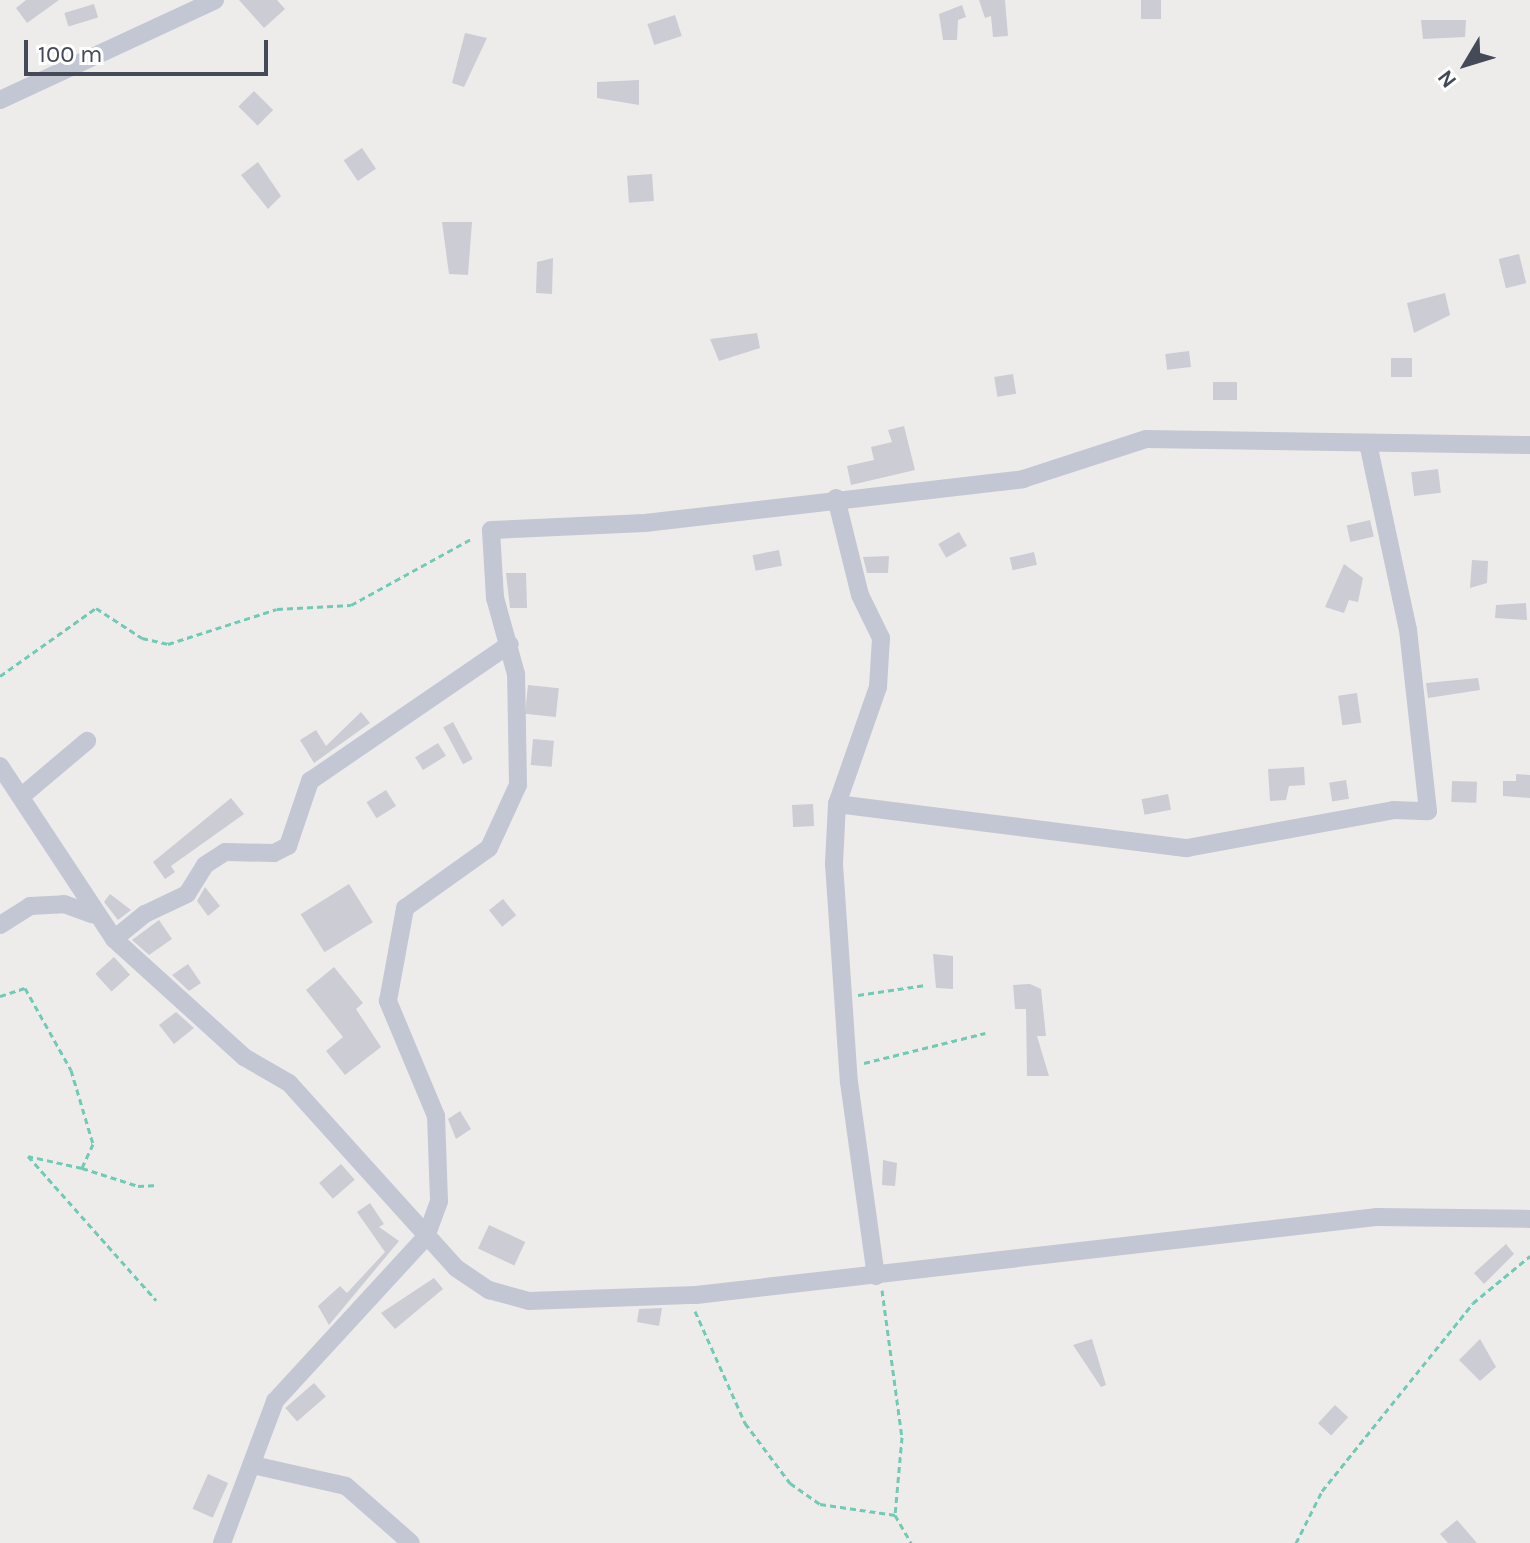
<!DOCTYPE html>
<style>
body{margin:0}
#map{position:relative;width:1530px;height:1543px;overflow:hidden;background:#eeeceb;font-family:Karla,sans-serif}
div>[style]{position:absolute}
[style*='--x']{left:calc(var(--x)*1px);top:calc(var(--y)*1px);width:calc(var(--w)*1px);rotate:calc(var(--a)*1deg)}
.building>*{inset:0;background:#cbccd4;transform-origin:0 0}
.path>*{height:3px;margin-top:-1.5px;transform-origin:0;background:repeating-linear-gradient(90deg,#71cab5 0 6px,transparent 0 10px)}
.minor>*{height:18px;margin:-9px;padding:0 9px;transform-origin:9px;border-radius:9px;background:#c2c7d3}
span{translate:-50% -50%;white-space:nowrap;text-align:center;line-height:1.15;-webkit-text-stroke:6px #fff;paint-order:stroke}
.north{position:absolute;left:1426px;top:24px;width:80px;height:80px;-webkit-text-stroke:6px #fff;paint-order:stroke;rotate:232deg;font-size:22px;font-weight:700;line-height:32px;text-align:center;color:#444a58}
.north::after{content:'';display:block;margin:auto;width:28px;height:36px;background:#444a58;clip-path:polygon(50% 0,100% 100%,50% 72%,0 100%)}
.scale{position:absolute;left:24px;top:40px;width:244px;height:36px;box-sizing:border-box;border:4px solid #444a58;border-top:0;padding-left:10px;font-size:24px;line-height:28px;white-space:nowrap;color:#444a58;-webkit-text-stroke:6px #fff;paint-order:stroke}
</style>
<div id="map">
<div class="building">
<i style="clip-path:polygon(26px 0,59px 0,27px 23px,16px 8px)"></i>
<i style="clip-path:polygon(239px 0,277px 0,285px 9px,264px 28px)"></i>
<i style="clip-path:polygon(979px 0,1005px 0,1008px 36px,993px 37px,991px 16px,985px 18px)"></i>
<i style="left:1141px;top:0;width:20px;height:19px"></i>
<i style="left:94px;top:4px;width:14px;height:31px;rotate:73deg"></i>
<i style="clip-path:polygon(962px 5px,966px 17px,958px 20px,957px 40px,943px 40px,939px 14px)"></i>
<i style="left:675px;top:15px;width:22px;height:29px;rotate:72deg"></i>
<i style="clip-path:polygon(1421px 20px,1466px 20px,1465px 37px,1423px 39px)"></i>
<i style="clip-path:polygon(465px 33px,487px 38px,464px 87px,452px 83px)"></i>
<i style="clip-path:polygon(639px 80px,639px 105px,597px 98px,597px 82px)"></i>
<i style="left:254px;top:91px;width:27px;height:22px;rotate:45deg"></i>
<i style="left:362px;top:148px;width:25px;height:22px;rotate:56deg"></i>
<i style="clip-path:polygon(258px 162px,281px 196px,268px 209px,241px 175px)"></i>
<i style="left:652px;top:174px;width:27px;height:25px;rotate:86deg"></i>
<i style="clip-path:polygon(442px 222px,472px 222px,468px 275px,449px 274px)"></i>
<i style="left:1519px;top:254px;width:30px;height:21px;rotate:76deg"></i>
<i style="clip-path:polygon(553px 258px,552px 294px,536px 293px,537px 262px)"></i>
<i style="clip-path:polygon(1445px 293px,1450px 315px,1414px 333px,1407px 303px)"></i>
<i style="clip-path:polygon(757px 333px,760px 348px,719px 361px,710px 339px)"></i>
<i style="left:1189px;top:351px;width:16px;height:24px;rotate:83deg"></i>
<i style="left:1391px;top:358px;width:21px;height:19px"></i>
<i style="left:1013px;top:374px;width:20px;height:19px;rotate:81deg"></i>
<i style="left:1213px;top:382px;width:24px;height:18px"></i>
<i style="clip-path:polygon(904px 426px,915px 470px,851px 485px,847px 466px,874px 460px,871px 447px,892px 442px,888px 430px)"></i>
<i style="left:1438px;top:469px;width:24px;height:27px;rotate:83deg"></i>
<i style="left:1370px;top:520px;width:17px;height:24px;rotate:77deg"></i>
<i style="left:959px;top:532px;width:16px;height:24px;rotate:60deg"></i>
<i style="left:779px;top:550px;width:16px;height:27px;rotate:79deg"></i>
<i style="left:1034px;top:552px;width:13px;height:25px;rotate:77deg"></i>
<i style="clip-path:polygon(889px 556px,888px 573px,867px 573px,863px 557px)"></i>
<i style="clip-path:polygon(1472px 560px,1488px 561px,1487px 583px,1470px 588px)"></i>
<i style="clip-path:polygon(1344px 564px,1363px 578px,1358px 602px,1349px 600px,1344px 613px,1325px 607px)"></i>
<i style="clip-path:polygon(506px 573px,526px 573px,527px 608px,510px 608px)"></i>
<i style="clip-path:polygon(1526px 603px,1527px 620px,1495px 618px,1496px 605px)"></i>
<i style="clip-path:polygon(1478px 678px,1480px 690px,1428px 698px,1426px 683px)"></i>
<i style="left:528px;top:685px;width:31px;height:29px;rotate:6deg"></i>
<i style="left:1357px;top:693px;width:30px;height:19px;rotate:82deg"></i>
<i style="clip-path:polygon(361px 712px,370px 723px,314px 763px,300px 740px,316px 730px,326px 746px)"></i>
<i style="left:453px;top:722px;width:42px;height:11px;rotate:62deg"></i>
<i style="left:533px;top:739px;width:21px;height:26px;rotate:5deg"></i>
<i style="left:438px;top:743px;width:15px;height:27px;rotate:58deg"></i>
<i style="clip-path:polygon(1304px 767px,1305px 785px,1289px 786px,1286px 800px,1270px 801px,1268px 769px)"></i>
<i style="clip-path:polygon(1516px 774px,1530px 775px,1530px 798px,1503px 796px,1503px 781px,1516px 781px)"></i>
<i style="left:1346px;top:780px;width:19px;height:17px;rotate:81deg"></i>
<i style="left:1452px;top:781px;width:25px;height:21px;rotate:2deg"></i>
<i style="left:386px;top:790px;width:19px;height:23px;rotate:58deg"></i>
<i style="left:1168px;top:794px;width:16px;height:27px;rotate:79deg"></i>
<i style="clip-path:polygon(231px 798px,244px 814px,171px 866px,175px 872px,165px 879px,153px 862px)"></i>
<i style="left:813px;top:804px;width:22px;height:21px;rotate:87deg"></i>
<i style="left:349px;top:884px;width:45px;height:57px;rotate:58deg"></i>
<i style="clip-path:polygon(205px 887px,220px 906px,208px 916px,197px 901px)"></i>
<i style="clip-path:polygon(110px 894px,131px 910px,118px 920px,104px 902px)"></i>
<i style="left:503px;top:899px;width:21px;height:18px;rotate:51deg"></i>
<i style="clip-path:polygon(159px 920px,172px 939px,149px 955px,132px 940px)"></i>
<i style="clip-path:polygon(933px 954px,953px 956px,953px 989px,936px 988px)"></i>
<i style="left:114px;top:957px;width:24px;height:25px;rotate:48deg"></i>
<i style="clip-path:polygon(188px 964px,201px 983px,189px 991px,172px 975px)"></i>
<i style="clip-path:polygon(334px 967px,363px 1003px,356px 1009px,381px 1047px,345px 1075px,326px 1051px,343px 1037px,306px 990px)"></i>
<i style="clip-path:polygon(1030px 984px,1041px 989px,1046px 1036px,1037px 1036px,1049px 1076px,1027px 1076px,1026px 1009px,1015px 1009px,1013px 985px)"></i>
<i style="clip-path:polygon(176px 1012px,194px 1028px,174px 1044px,159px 1025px)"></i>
<i style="clip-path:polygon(460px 1111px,471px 1129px,456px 1139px,448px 1119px)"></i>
<i style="clip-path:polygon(883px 1160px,897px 1163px,895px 1186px,882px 1185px)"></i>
<i style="left:341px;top:1164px;width:21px;height:29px;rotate:49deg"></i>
<i style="clip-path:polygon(370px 1203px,384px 1224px,379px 1227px,399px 1241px,329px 1325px,318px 1306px,340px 1286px,347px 1293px,385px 1252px,357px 1212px)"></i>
<i style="left:489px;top:1225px;width:40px;height:26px;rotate:25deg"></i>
<i style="clip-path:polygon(1506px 1244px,1514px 1254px,1484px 1284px,1474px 1273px)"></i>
<i style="clip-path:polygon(434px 1278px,443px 1289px,395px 1329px,381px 1313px)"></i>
<i style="clip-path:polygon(662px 1308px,659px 1326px,637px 1322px,639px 1309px)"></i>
<i style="clip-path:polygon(1092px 1339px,1106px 1385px,1101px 1387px,1073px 1345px)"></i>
<i style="clip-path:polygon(1480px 1339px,1496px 1367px,1480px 1381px,1459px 1360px)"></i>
<i style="left:314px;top:1383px;width:18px;height:38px;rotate:49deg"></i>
<i style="left:1335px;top:1405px;width:18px;height:25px;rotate:43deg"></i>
<i style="left:208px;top:1474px;width:22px;height:38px;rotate:24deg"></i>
<i style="clip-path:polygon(1457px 1520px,1477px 1543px,1448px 1543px,1440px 1534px)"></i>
</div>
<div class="path">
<i style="--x:0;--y:676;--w:118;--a:-35.3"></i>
<i style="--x:96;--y:608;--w:55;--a:33.1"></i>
<i style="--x:142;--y:638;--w:27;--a:13"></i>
<i style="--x:168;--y:644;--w:114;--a:-17.8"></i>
<i style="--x:277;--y:609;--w:74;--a:-3.1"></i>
<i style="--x:351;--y:605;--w:139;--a:-28.8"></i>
<i style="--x:858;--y:995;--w:68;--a:-8.5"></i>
<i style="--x:0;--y:996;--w:26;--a:-18"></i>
<i style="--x:25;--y:988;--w:94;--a:60.7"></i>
<i style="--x:71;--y:1070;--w:77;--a:73.4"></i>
<i style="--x:93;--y:1144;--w:26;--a:115"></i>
<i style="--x:82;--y:1168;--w:55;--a:-167.5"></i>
<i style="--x:28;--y:1156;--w:193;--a:48.4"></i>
<i style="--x:864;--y:1063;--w:125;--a:-13.9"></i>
<i style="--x:82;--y:1168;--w:59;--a:17.8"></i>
<i style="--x:138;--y:1186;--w:20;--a:-3"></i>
<i style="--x:882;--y:1290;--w:148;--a:82.3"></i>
<i style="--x:902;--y:1437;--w:78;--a:95.1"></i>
<i style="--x:895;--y:1515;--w:32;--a:60"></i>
<i style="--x:695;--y:1311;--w:123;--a:65.9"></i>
<i style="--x:745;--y:1423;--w:75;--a:53.1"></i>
<i style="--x:790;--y:1483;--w:37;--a:35"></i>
<i style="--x:820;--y:1504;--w:76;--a:8.3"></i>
<i style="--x:1296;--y:1543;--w:58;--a:-63.4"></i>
<i style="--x:1322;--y:1491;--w:241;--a:-51.2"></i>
<i style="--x:1473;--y:1303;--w:74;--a:-39.5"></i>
</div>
<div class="minor">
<i style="--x:0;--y:100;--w:237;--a:-24.9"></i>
<i style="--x:836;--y:498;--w:100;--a:76.1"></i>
<i style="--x:860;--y:595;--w:48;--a:64"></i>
<i style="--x:881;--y:638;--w:49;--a:93.5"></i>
<i style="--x:878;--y:687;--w:124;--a:109.3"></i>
<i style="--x:837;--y:804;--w:60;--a:92.9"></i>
<i style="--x:834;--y:864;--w:219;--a:86.1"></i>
<i style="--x:849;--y:1082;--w:196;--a:82.1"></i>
<i style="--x:0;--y:766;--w:207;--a:56.6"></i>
<i style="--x:114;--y:939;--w:176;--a:42.2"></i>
<i style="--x:244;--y:1057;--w:52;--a:30"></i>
<i style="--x:289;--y:1083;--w:249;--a:47.9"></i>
<i style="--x:456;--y:1268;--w:40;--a:34"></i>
<i style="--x:489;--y:1290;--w:41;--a:15.4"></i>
<i style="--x:529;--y:1301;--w:167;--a:-2.1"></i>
<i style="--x:696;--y:1295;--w:684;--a:-6.54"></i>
<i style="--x:1376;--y:1217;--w:154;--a:0.7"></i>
<i style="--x:23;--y:795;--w:84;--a:-40.2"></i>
<i style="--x:837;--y:804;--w:353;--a:7.2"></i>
<i style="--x:1187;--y:848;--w:210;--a:-10.4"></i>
<i style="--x:1394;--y:810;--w:34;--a:2"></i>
<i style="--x:1428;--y:811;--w:182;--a:-96.3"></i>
<i style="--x:1408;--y:630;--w:190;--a:-102.1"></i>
<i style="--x:0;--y:925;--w:36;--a:-32"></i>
<i style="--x:30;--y:906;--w:34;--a:-3"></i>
<i style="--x:64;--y:904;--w:30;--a:20"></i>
<i style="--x:114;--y:939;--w:40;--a:-39"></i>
<i style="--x:145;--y:914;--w:47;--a:-25.5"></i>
<i style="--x:187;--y:894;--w:34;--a:-58"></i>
<i style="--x:205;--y:865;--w:24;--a:-33"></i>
<i style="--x:225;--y:852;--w:49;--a:1.2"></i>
<i style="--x:274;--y:853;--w:16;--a:-27"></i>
<i style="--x:288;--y:846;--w:69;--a:-71.3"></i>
<i style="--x:310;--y:781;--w:242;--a:-34.4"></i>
<i style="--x:253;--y:1465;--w:95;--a:12.7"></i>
<i style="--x:346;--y:1486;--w:86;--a:41.2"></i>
<i style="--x:222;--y:1543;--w:152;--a:-69.5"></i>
<i style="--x:275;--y:1401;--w:223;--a:-47.4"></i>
<i style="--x:426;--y:1237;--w:38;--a:-70"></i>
<i style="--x:439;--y:1201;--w:85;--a:-92"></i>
<i style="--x:436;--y:1116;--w:125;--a:-112.7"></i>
<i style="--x:388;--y:1001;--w:95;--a:-79.6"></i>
<i style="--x:405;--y:908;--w:103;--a:-35.5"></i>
<i style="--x:489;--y:848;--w:69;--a:-65.3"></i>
<i style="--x:518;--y:785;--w:111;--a:-91"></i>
<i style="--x:516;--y:674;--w:79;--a:-105.4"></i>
<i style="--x:495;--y:598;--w:68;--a:-93.4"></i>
<i style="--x:491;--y:530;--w:154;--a:-2.6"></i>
<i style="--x:645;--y:523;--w:381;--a:-6.6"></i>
<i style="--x:1023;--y:479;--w:129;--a:-18"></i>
<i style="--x:1146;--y:439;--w:384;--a:0.9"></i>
</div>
<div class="north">N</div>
<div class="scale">100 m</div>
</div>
